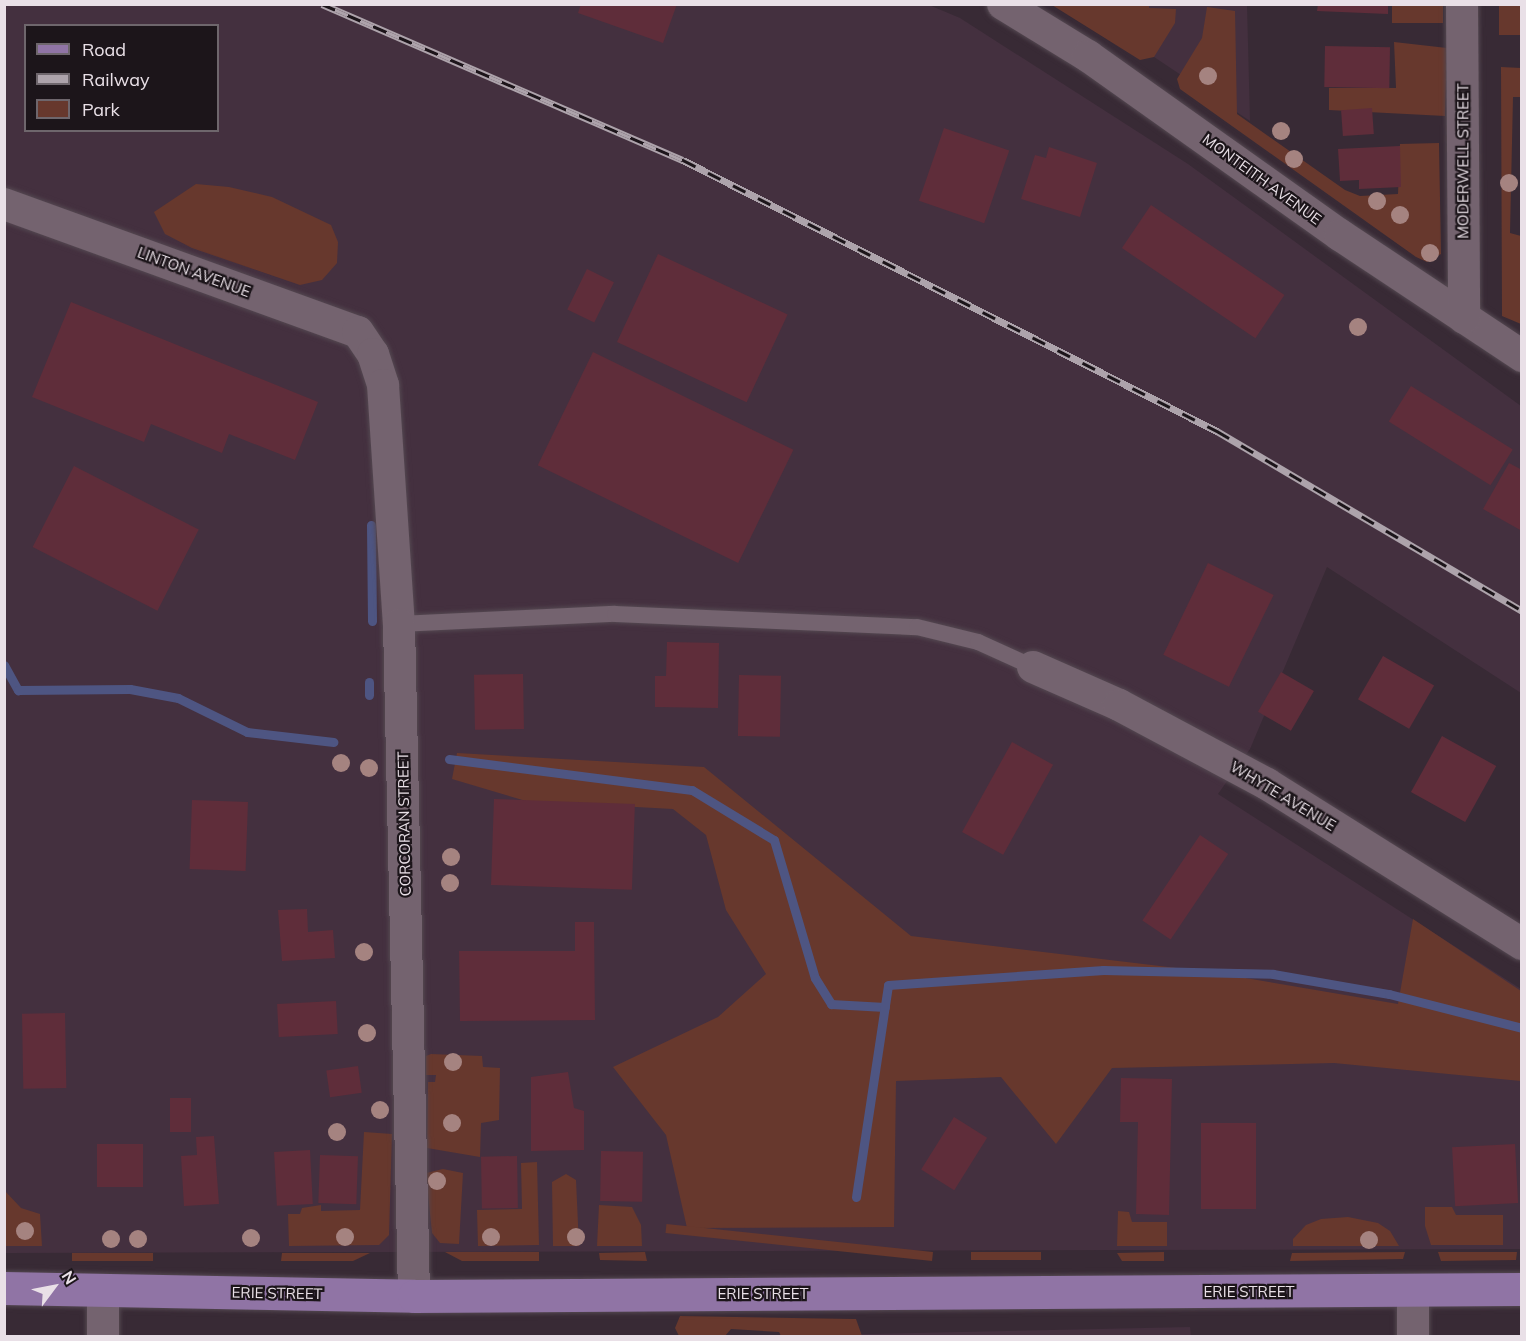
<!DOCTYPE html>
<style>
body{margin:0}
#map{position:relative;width:1526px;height:1341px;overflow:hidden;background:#382a35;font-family:Mulish,sans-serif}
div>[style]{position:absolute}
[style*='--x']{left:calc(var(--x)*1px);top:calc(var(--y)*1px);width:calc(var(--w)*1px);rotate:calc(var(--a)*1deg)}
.built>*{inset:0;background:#44303f}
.green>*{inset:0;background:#67382d;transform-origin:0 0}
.stream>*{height:9px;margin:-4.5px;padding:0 4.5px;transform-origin:4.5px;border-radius:4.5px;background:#4e5582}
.building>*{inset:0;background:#5f2d3a;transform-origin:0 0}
.roads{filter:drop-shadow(0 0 2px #544851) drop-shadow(0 0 2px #544851)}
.lane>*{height:16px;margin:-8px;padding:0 8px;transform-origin:8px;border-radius:8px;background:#74636f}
.street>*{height:32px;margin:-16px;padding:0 16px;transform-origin:16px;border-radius:16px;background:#74636f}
.primary>*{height:33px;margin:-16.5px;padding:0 16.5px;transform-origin:16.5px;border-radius:16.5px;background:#9074a5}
.rail>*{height:7px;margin-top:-3.5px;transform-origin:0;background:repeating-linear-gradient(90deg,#1c151a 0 14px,#ada3ab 0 28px);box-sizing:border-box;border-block:2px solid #ada3ab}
.trees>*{width:18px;height:18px;margin:-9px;border-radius:50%;background:#a58380}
span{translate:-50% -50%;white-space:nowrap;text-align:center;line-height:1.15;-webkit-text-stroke:4.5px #1c151a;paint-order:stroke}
.street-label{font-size:15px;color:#e9e0e7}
.frame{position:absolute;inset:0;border:6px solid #e9e0e7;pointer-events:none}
.legend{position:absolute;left:24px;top:24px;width:195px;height:108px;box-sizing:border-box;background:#1c151a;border:2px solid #6e666c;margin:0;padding:8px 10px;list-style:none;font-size:18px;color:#e9e0e7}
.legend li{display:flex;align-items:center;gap:12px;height:30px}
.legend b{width:30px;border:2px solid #6e666c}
.north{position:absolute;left:24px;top:1257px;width:60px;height:60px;-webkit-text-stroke:4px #1c151a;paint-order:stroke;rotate:58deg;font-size:16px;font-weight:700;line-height:24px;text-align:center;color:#e9e0e7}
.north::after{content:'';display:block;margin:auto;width:21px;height:27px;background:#e9e0e7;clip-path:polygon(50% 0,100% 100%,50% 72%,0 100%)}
</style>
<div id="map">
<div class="built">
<i style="clip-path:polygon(evenodd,5px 5px,929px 5px,960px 18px,1188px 164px,1521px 406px,1521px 693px,1327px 567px,1250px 749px,1218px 794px,1521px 989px,1521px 1249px,5px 1253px,5px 5px,26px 26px,218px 26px,218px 130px,26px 130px,26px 26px)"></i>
<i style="clip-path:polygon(1076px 5px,1247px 5px,1250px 121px)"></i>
<i style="clip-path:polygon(1190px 1327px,1191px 1336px,776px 1336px)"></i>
</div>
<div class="green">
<i style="clip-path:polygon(1052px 5px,1149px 5px,1149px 8px,1176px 9px,1175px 23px,1154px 57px,1140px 60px)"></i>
<i style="left:1392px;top:5px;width:51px;height:18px"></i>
<i style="left:1499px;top:5px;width:22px;height:30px"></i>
<i style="clip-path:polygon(1207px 7px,1235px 11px,1237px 114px,1345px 190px,1360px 196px,1398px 194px,1400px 144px,1439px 143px,1441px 254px,1427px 262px,1416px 257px,1180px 89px,1177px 79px,1202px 38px)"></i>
<i style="clip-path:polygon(1394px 42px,1447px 48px,1445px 116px,1329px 110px,1329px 88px,1396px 88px)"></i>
<i style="clip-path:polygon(1501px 67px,1521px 68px,1521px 97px,1513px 97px,1510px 233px,1521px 236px,1521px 324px,1502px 316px)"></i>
<i style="clip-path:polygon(196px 184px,229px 187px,272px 197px,331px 225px,338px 242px,337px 263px,322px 280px,300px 285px,192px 248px,165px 234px,154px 212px)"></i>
<i style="clip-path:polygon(457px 753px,704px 767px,911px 936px,1210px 972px,1398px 1004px,1413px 919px,1521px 991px,1521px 1081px,1334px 1063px,1112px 1068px,1056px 1144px,1001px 1077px,896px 1081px,894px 1227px,687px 1228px,666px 1135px,613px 1067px,718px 1017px,766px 974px,726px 910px,706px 835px,673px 809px,526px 801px,452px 779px)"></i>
<i style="clip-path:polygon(431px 1054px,482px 1056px,483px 1067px,500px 1068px,499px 1120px,481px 1123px,480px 1157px,427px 1148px,428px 1082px,435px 1082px,436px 1075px,426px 1075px,426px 1056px)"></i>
<i style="clip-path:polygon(364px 1132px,392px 1134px,389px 1235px,379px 1245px,289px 1246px,288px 1214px,300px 1214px,302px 1208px,321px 1205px,321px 1211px,360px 1210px)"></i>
<i style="clip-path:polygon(537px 1162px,539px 1245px,478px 1246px,477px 1210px,522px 1209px,521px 1163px)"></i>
<i style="clip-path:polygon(443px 1169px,463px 1173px,459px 1244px,440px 1243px,432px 1233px,426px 1173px)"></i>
<i style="clip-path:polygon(566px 1174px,576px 1180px,579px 1246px,553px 1246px,552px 1182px)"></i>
<i style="clip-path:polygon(5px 1191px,21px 1208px,40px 1214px,42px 1246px,5px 1246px)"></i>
<i style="clip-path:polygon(599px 1205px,632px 1207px,641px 1225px,642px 1246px,597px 1246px)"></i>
<i style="clip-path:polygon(1425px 1207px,1452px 1207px,1456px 1215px,1503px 1215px,1503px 1245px,1431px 1245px,1425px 1226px)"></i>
<i style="clip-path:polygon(1118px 1211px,1129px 1212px,1132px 1222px,1167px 1222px,1167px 1246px,1117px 1246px)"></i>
<i style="clip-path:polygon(1348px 1217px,1378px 1223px,1390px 1231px,1399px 1246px,1293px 1246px,1293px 1239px,1306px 1225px,1321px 1219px)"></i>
<i style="clip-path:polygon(445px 1252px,539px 1252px,539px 1261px,462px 1261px)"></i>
<i style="clip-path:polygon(645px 1252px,647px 1261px,600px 1260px,599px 1253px)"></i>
<i style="left:933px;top:1252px;width:9px;height:268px;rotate:96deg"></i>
<i style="left:1041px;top:1252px;width:8px;height:70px;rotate:90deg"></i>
<i style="clip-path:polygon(1164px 1252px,1164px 1261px,1122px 1261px,1117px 1253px)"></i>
<i style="clip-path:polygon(1405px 1252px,1403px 1259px,1290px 1261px,1292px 1253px)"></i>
<i style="clip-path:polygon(1438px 1252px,1517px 1252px,1516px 1260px,1441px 1261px)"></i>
<i style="left:72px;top:1253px;width:81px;height:8px"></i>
<i style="clip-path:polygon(282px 1253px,370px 1253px,353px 1261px,281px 1261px)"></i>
<i style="clip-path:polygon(680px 1316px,856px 1319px,862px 1336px,781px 1336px,779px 1332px,731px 1329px,725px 1336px,679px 1336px,675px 1328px)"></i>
</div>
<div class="stream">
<i style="--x:371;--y:525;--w:96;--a:89.4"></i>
<i style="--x:4;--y:665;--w:29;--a:61"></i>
<i style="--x:18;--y:690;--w:112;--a:-0.5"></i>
<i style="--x:130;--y:689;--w:49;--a:10.6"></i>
<i style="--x:178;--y:698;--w:77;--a:26.2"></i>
<i style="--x:247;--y:732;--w:87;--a:6.6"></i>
<i style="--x:369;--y:695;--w:13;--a:-90"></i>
<i style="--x:449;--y:759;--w:245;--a:7.3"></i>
<i style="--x:692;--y:790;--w:96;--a:31.4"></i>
<i style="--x:774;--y:840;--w:144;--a:73.5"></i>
<i style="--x:815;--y:978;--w:31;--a:58"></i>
<i style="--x:831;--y:1004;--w:54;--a:3.2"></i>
<i style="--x:856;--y:1197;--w:214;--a:-81.4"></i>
<i style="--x:888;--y:985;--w:216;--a:-4"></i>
<i style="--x:1103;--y:970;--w:170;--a:1.3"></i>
<i style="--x:1273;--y:974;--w:118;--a:9.8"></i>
<i style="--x:1389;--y:994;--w:137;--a:14.3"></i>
</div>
<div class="building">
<i style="clip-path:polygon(581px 4px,677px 4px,663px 43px,578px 13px)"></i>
<i style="clip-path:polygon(1318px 4px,1388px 4px,1388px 14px,1317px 11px)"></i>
<i style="left:1325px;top:46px;width:65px;height:41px;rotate:1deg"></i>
<i style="left:1372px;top:108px;width:26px;height:31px;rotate:86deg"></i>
<i style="left:944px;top:128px;width:69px;height:77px;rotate:19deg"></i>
<i style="clip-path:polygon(1400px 146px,1401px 187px,1359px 189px,1359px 180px,1340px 181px,1338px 149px)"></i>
<i style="clip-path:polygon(1049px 147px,1097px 163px,1080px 217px,1021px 199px,1035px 155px,1046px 158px)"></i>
<i style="left:1151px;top:205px;width:161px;height:52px;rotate:34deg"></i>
<i style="left:658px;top:254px;width:143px;height:97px;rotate:25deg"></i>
<i style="left:587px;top:269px;width:30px;height:45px;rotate:26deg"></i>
<i style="clip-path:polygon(71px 302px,318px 402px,295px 460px,229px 434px,222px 453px,151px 424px,144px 442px,32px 397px)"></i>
<i style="left:593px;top:352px;width:223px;height:126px;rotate:26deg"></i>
<i style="left:1411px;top:386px;width:120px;height:42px;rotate:32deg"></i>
<i style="clip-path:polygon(1509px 463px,1522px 470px,1522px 531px,1483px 509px)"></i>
<i style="left:74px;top:466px;width:140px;height:91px;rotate:27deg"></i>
<i style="left:1208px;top:563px;width:73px;height:102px;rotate:26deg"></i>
<i style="clip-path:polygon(667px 642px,719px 643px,718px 708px,655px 707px,655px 676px,666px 676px)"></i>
<i style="left:1383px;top:656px;width:59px;height:50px;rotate:30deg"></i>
<i style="left:1281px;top:672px;width:38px;height:46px;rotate:30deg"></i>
<i style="left:523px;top:674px;width:55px;height:49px;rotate:89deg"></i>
<i style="left:739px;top:675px;width:42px;height:61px;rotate:1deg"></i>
<i style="left:1442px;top:736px;width:62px;height:64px;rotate:29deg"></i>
<i style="left:1012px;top:742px;width:47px;height:103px;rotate:29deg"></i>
<i style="left:494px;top:799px;width:141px;height:86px;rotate:2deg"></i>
<i style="left:192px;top:800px;width:56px;height:69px;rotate:2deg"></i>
<i style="left:1200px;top:835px;width:34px;height:103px;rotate:34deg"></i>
<i style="clip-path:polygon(307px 909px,308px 932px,333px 930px,335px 958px,282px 961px,278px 910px)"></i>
<i style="clip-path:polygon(575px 922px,594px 922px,595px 1020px,460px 1021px,459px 951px,575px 951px)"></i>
<i style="left:336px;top:1001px;width:33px;height:59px;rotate:87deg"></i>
<i style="left:65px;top:1013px;width:75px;height:43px;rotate:89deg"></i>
<i style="left:358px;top:1066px;width:27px;height:32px;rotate:82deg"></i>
<i style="clip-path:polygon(568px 1072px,574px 1108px,584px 1111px,584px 1150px,531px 1151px,531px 1077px)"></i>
<i style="clip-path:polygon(1121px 1078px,1172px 1079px,1169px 1215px,1136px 1214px,1138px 1122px,1120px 1122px)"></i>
<i style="left:170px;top:1098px;width:21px;height:34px"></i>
<i style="left:954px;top:1117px;width:39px;height:62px;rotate:32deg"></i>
<i style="left:1201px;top:1123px;width:55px;height:86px"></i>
<i style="clip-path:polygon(214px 1136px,219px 1204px,184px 1206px,181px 1156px,197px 1155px,196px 1137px)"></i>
<i style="left:97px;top:1144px;width:46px;height:43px"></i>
<i style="left:1515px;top:1144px;width:59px;height:63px;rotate:87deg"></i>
<i style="left:310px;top:1150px;width:54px;height:36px;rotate:87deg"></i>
<i style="left:601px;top:1151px;width:42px;height:50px;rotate:1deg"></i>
<i style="left:320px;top:1155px;width:38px;height:48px;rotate:2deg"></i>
<i style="left:517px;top:1156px;width:52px;height:36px;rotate:89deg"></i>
</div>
<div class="roads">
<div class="lane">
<i style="--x:399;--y:624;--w:216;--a:-2.7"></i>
<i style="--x:615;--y:614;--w:302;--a:2.5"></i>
<i style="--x:917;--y:627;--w:63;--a:13.8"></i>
<i style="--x:978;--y:642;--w:60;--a:24.4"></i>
</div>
<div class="street">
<i style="--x:1003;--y:4;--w:100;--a:31.5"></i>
<i style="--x:1088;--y:56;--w:309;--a:35.4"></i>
<i style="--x:1340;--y:235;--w:219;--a:33.6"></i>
<i style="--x:1462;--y:4;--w:314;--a:89.6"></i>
<i style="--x:4;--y:204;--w:376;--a:19.9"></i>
<i style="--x:358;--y:332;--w:27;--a:56"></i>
<i style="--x:373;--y:354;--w:33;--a:72"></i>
<i style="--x:383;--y:385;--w:240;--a:86.2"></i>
<i style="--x:399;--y:624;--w:672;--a:88.72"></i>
<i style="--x:1033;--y:667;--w:94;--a:23.8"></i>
<i style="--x:1119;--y:705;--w:168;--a:28.1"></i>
<i style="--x:1267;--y:784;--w:301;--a:32.1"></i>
<i style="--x:103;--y:1290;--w:46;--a:90"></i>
<i style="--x:1413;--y:1291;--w:45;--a:90"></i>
</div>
<div class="primary">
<i style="--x:4;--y:1288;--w:410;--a:1.1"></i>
<i style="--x:414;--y:1296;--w:1108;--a:-0.36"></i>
</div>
</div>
<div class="rail">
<i style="--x:322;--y:4;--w:393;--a:23.4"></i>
<i style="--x:683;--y:160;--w:599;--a:26.91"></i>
<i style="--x:1217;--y:431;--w:354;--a:30.5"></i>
</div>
<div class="trees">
<i style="left:1208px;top:76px"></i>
<i style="left:1281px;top:131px"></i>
<i style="left:1294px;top:159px"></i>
<i style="left:1509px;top:183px"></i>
<i style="left:1377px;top:201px"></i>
<i style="left:1400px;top:215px"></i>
<i style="left:1430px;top:253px"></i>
<i style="left:1358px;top:327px"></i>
<i style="left:341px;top:763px"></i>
<i style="left:369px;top:768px"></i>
<i style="left:451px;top:857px"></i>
<i style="left:450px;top:883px"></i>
<i style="left:364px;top:952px"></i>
<i style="left:367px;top:1033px"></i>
<i style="left:453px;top:1062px"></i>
<i style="left:380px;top:1110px"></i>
<i style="left:452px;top:1123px"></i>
<i style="left:337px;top:1132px"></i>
<i style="left:437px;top:1181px"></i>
<i style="left:25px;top:1231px"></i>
<i style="left:345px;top:1237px"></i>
<i style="left:491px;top:1237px"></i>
<i style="left:576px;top:1237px"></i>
<i style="left:251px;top:1238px"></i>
<i style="left:111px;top:1239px"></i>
<i style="left:138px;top:1239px"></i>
<i style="left:1369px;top:1240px"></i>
</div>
<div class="street-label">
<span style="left:1463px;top:161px;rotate:-90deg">MODERWELL STREET</span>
<span style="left:1262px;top:179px;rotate:36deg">MONTEITH AVENUE</span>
<span style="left:194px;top:272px;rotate:20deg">LINTON AVENUE</span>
<span style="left:1283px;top:796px;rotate:31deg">WHYTE AVENUE</span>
<span style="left:404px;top:824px;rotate:-91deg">CORCORAN STREET</span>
<span style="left:1249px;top:1292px">ERIE STREET</span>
<span style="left:277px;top:1293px;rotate:1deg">ERIE STREET</span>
<span style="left:763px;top:1294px">ERIE STREET</span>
</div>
<div class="frame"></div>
<ul class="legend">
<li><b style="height:8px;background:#9074a5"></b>Road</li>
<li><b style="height:8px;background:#ada3ab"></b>Railway</li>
<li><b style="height:16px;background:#67382d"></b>Park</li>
</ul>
<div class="north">N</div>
</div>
